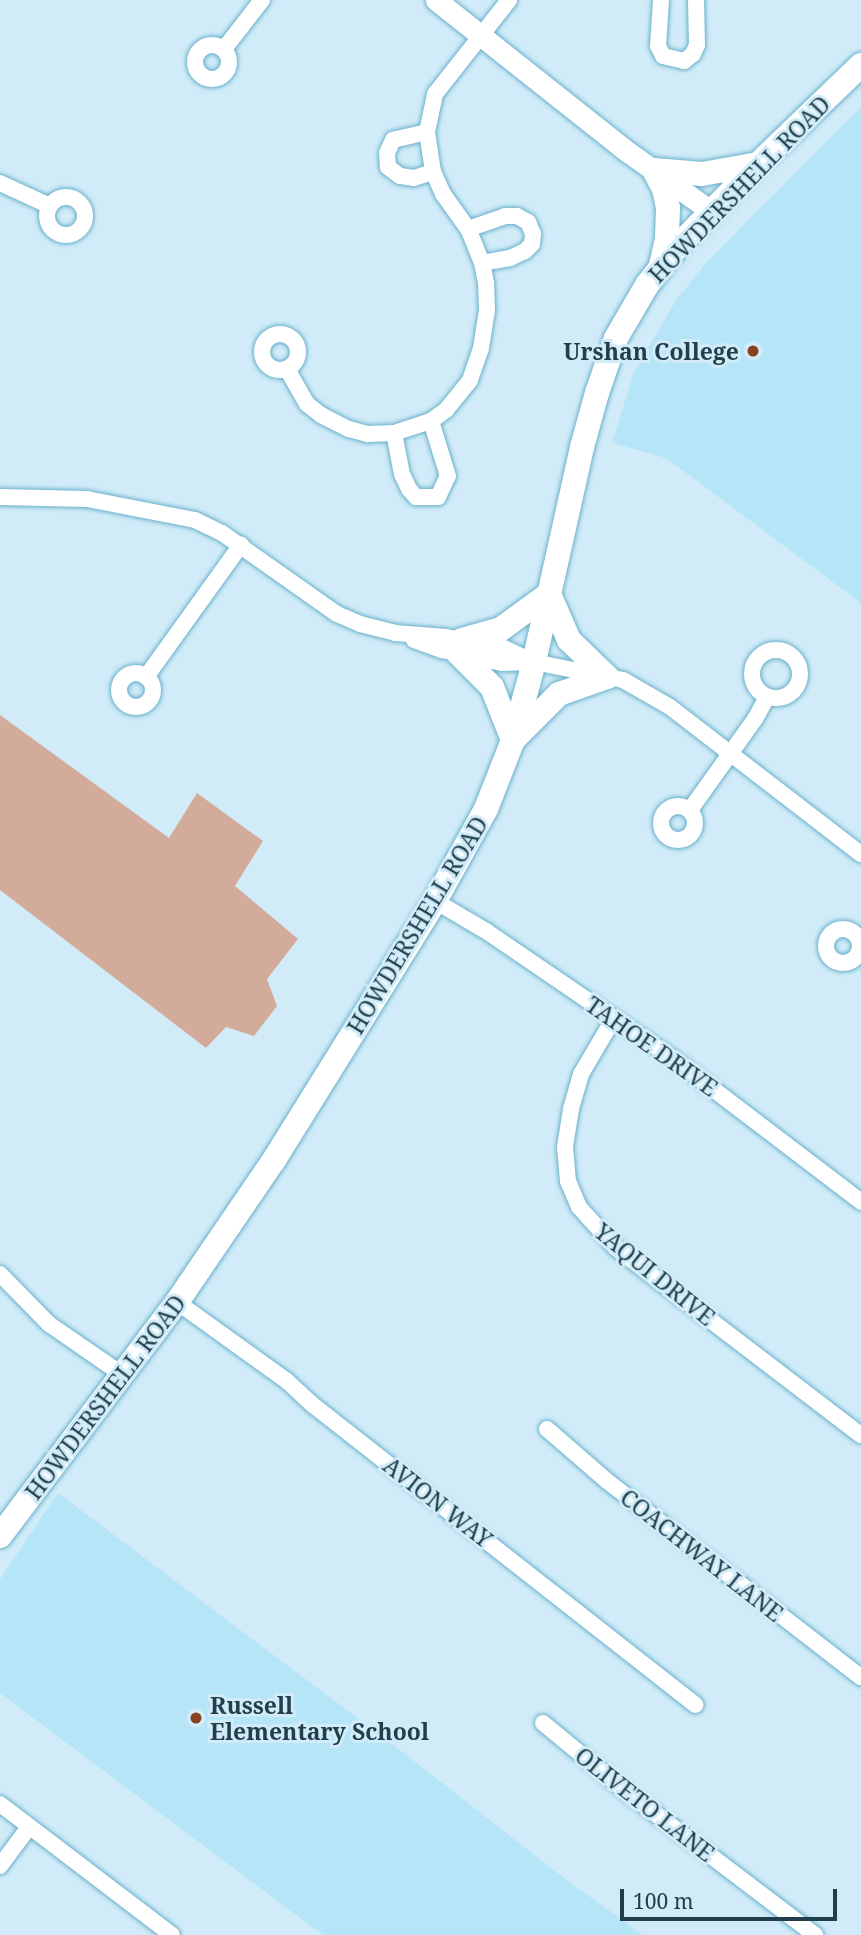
<!DOCTYPE html>
<style>
body{margin:0}
#map{position:relative;width:861px;height:1935px;overflow:hidden;background:#d1ecf8;font-family:"Noto Serif",serif}
div>[style]{position:absolute}
[style*='--x']{left:calc(var(--x)*1px);top:calc(var(--y)*1px);width:calc(var(--w)*1px);rotate:calc(var(--a)*1deg)}
.built>*{inset:0;background:#b7e5f8}
.green>*{inset:0;background:#d3ab9a}
.roads{filter:drop-shadow(0 0 2px #6bb1cc) drop-shadow(0 0 2px #6bb1cc)}
.street>*{height:16px;margin:-8px;padding:0 8px;transform-origin:8px;border-radius:8px;background:#fff}
.street>.ring{margin:-8px;padding:0;box-sizing:content-box;background:none;border:16px solid #fff;border-radius:50%}
.secondary>*{height:21px;margin:-10.5px;padding:0 10.5px;transform-origin:10.5px;border-radius:10.5px;background:#fff}
.primary>*{height:24px;margin:-12px;padding:0 12px;transform-origin:12px;border-radius:12px;background:#fff}
.dots>*{width:19px;height:19px;translate:-50% -50%;box-sizing:border-box;border:4px solid #d1ecf8;border-radius:50%}
span{translate:-50% -50%;white-space:nowrap;text-align:center;line-height:1.15;-webkit-text-stroke:6px #d1ecf8;paint-order:stroke}
.street-label{font-size:23px;color:#213f4a}
.poi-label{font-size:23px;color:#213f4a;font-weight:700}
.right{translate:-100% -50%;text-align:right}
.left{translate:0 -50%;text-align:left}
.scale{position:absolute;left:620px;top:1889px;width:217px;height:32px;box-sizing:border-box;border:4px solid #213f4a;border-top:0;padding-left:9px;font-size:21px;line-height:24px;white-space:nowrap;color:#213f4a;-webkit-text-stroke:5px #d1ecf8;paint-order:stroke}
</style>
<div id="map">
<div class="built">
<i style="clip-path:polygon(861px 107px,861px 603px,666px 458px,612px 443px,634px 372px,675px 302px,704px 265px)"></i>
<i style="clip-path:polygon(58px 1493px,391px 1743px,564px 1878px,643px 1935px,323px 1935px,0 1693px,0 1579px)"></i>
</div>
<div class="green">
<i style="clip-path:polygon(0 715px,169px 838px,197px 793px,263px 841px,235px 886px,298px 939px,267px 979px,277px 1006px,254px 1036px,226px 1027px,206px 1048px,0 890px)"></i>
</div>
<div class="roads">
<div class="street">
<i style="--x:661;--y:0;--w:46;--a:93.7"></i>
<i style="--x:658;--y:46;--w:11;--a:63"></i>
<i style="--x:663;--y:56;--w:22;--a:13"></i>
<i style="--x:684;--y:61;--w:11;--a:-38"></i>
<i style="--x:693;--y:54;--w:10;--a:-66"></i>
<i style="--x:697;--y:45;--w:45;--a:-91.3"></i>
<i class="ring" style="left:195px;top:45px;width:18px;height:18px"></i>
<i style="--x:224;--y:49;--w:62;--a:-52.2"></i>
<i style="--x:427;--y:132;--w:35;--a:167"></i>
<i style="--x:393;--y:140;--w:14;--a:115"></i>
<i style="--x:387;--y:153;--w:14;--a:86"></i>
<i style="--x:388;--y:167;--w:15;--a:37"></i>
<i style="--x:400;--y:176;--w:14;--a:8"></i>
<i style="--x:414;--y:178;--w:20;--a:-18"></i>
<i style="--x:0;--y:183;--w:55;--a:24.7"></i>
<i class="ring" style="left:47px;top:197px;width:22px;height:22px"></i>
<i style="--x:468;--y:229;--w:39;--a:-19"></i>
<i style="--x:505;--y:216;--w:12;--a:0"></i>
<i style="--x:517;--y:216;--w:13;--a:29"></i>
<i style="--x:528;--y:222;--w:13;--a:67"></i>
<i style="--x:533;--y:234;--w:10;--a:96"></i>
<i style="--x:532;--y:244;--w:10;--a:135"></i>
<i style="--x:525;--y:251;--w:17;--a:155"></i>
<i style="--x:510;--y:258;--w:28;--a:170"></i>
<i class="ring" style="left:262px;top:334px;width:20px;height:20px"></i>
<i style="--x:287;--y:369;--w:40;--a:60.3"></i>
<i style="--x:307;--y:404;--w:18;--a:38"></i>
<i style="--x:321;--y:415;--w:31;--a:27"></i>
<i style="--x:349;--y:429;--w:20;--a:15"></i>
<i style="--x:368;--y:434;--w:26;--a:-2"></i>
<i style="--x:394;--y:433;--w:39;--a:-18"></i>
<i style="--x:431;--y:421;--w:19;--a:-36"></i>
<i style="--x:446;--y:410;--w:38;--a:-51"></i>
<i style="--x:470;--y:380;--w:34;--a:-71"></i>
<i style="--x:481;--y:348;--w:38;--a:-81"></i>
<i style="--x:487;--y:310;--w:27;--a:-92"></i>
<i style="--x:486;--y:283;--w:20;--a:-101"></i>
<i style="--x:482;--y:263;--w:37;--a:-112"></i>
<i style="--x:468;--y:229;--w:43;--a:-125.5"></i>
<i style="--x:443;--y:194;--w:24;--a:-114"></i>
<i style="--x:433;--y:172;--w:40;--a:-98.5"></i>
<i style="--x:427;--y:132;--w:39;--a:-78"></i>
<i style="--x:435;--y:94;--w:120;--a:-51.8"></i>
<i style="--x:394;--y:433;--w:42;--a:79"></i>
<i style="--x:402;--y:474;--w:17;--a:65"></i>
<i style="--x:409;--y:489;--w:11;--a:49"></i>
<i style="--x:416;--y:497;--w:22;--a:0"></i>
<i style="--x:438;--y:497;--w:23;--a:-65"></i>
<i style="--x:448;--y:476;--w:58;--a:-107.2"></i>
<i style="--x:0;--y:497;--w:87;--a:1.3"></i>
<i style="--x:87;--y:499;--w:110;--a:11"></i>
<i style="--x:195;--y:520;--w:30;--a:26"></i>
<i style="--x:222;--y:533;--w:141;--a:35.2"></i>
<i style="--x:337;--y:614;--w:25;--a:23"></i>
<i style="--x:360;--y:624;--w:36;--a:14"></i>
<i style="--x:395;--y:633;--w:51;--a:4.5"></i>
<i style="--x:446;--y:637;--w:59;--a:10.7"></i>
<i style="--x:504;--y:648;--w:33;--a:25"></i>
<i style="--x:534;--y:662;--w:91;--a:11.4"></i>
<i style="--x:623;--y:680;--w:54;--a:29.9"></i>
<i style="--x:670;--y:707;--w:241;--a:37.6"></i>
<i style="--x:414;--y:640;--w:30;--a:20"></i>
<i style="--x:442;--y:650;--w:61;--a:12.2"></i>
<i style="--x:502;--y:663;--w:29;--a:-2"></i>
<i class="ring" style="left:752px;top:650px;width:32px;height:32px"></i>
<i class="ring" style="left:119px;top:673px;width:18px;height:18px"></i>
<i style="--x:146;--y:677;--w:163;--a:-54.3"></i>
<i class="ring" style="left:661px;top:806px;width:18px;height:18px"></i>
<i style="--x:690;--y:810;--w:112;--a:-54.5"></i>
<i style="--x:755;--y:719;--w:25;--a:-61"></i>
<i style="--x:435;--y:901;--w:59;--a:30.5"></i>
<i style="--x:486;--y:931;--w:224;--a:34.3"></i>
<i style="--x:671;--y:1057;--w:239;--a:37.3"></i>
<i class="ring" style="left:826px;top:929px;width:18px;height:18px"></i>
<i style="--x:614;--y:1018;--w:65;--a:120.5"></i>
<i style="--x:581;--y:1074;--w:36;--a:106"></i>
<i style="--x:571;--y:1109;--w:38;--a:99"></i>
<i style="--x:565;--y:1147;--w:34;--a:85"></i>
<i style="--x:568;--y:1181;--w:28;--a:67"></i>
<i style="--x:579;--y:1207;--w:55;--a:47.9"></i>
<i style="--x:616;--y:1248;--w:308;--a:37.4"></i>
<i style="--x:0;--y:1274;--w:70;--a:45.6"></i>
<i style="--x:49;--y:1324;--w:90;--a:34.6"></i>
<i style="--x:177;--y:1302;--w:135;--a:35.7"></i>
<i style="--x:287;--y:1381;--w:35;--a:43"></i>
<i style="--x:313;--y:1405;--w:486;--a:38.1"></i>
<i style="--x:547;--y:1429;--w:79;--a:40.9"></i>
<i style="--x:607;--y:1481;--w:321;--a:37.7"></i>
<i style="--x:543;--y:1723;--w:110;--a:39.5"></i>
<i style="--x:628;--y:1793;--w:235;--a:37.2"></i>
<i style="--x:0;--y:1804;--w:216;--a:37.3"></i>
<i style="--x:0;--y:1866;--w:49;--a:-53.4"></i>
</div>
<div class="secondary">
<i style="--x:436;--y:0;--w:245;--a:38.4"></i>
<i style="--x:628;--y:152;--w:103;--a:35.5"></i>
</div>
<div class="primary">
<i style="--x:654;--y:170;--w:48;--a:4.8"></i>
<i style="--x:702;--y:174;--w:57;--a:-10.1"></i>
<i style="--x:654;--y:170;--w:21;--a:62"></i>
<i style="--x:664;--y:189;--w:19;--a:78"></i>
<i style="--x:668;--y:208;--w:31;--a:92"></i>
<i style="--x:667;--y:239;--w:26;--a:103"></i>
<i style="--x:549;--y:594;--w:50;--a:66.5"></i>
<i style="--x:569;--y:640;--w:53;--a:44.2"></i>
<i style="--x:462;--y:640;--w:41;--a:-15.8"></i>
<i style="--x:501;--y:629;--w:59;--a:-36.1"></i>
<i style="--x:458;--y:653;--w:48;--a:45"></i>
<i style="--x:492;--y:687;--w:57;--a:68.4"></i>
<i style="--x:514;--y:739;--w:64;--a:-45"></i>
<i style="--x:559;--y:694;--w:51;--a:-19.5"></i>
<i style="--x:0;--y:1536;--w:293;--a:-52.9"></i>
<i style="--x:177;--y:1302;--w:172;--a:-55.7"></i>
<i style="--x:274;--y:1160;--w:305;--a:-58.1"></i>
<i style="--x:435;--y:901;--w:105;--a:-61"></i>
<i style="--x:486;--y:809;--w:74;--a:-68.6"></i>
<i style="--x:513;--y:740;--w:81;--a:-74.9"></i>
<i style="--x:534;--y:662;--w:220;--a:-77.4"></i>
<i style="--x:582;--y:447;--w:56;--a:-74.5"></i>
<i style="--x:597;--y:393;--w:58;--a:-70.9"></i>
<i style="--x:616;--y:338;--w:61;--a:-59.7"></i>
<i style="--x:647;--y:285;--w:47;--a:-51.9"></i>
<i style="--x:676;--y:248;--w:117;--a:-45.7"></i>
<i style="--x:758;--y:164;--w:143;--a:-43.9"></i>
</div>
</div>
<div class="dots">
<i style="left:753px;top:351px;background:#89421f"></i>
<i style="left:196px;top:1718px;background:#89421f"></i>
</div>
<div class="street-label">
<span style="left:739px;top:189px;rotate:-46deg">HOWDERSHELL ROAD</span>
<span style="left:417px;top:925px;rotate:-59deg">HOWDERSHELL ROAD</span>
<span style="left:652px;top:1046px;rotate:35deg">TAHOE DRIVE</span>
<span style="left:655px;top:1274px;rotate:39deg">YAQUI DRIVE</span>
<span style="left:105px;top:1397px;rotate:-53deg">HOWDERSHELL ROAD</span>
<span style="left:438px;top:1502px;rotate:38deg">AVION WAY</span>
<span style="left:702px;top:1555px;rotate:38deg">COACHWAY LANE</span>
<span style="left:645px;top:1804px;rotate:38deg">OLIVETO LANE</span>
</div>
<div class="poi-label">
<span class="right" style="left:739px;top:351px">Urshan College</span>
<span class="left" style="left:210px;top:1718px">Russell<br>Elementary School</span>
</div>
<div class="scale">100 m</div>
</div>
